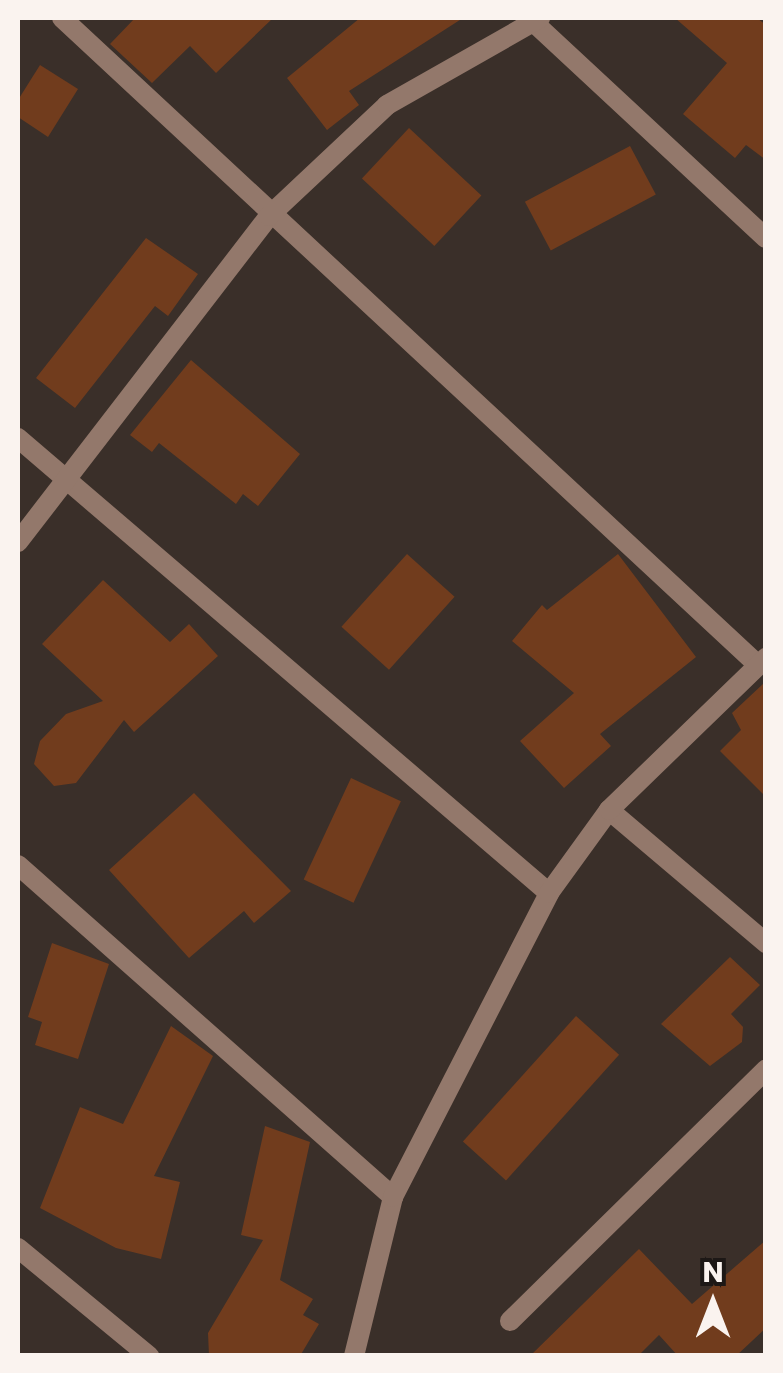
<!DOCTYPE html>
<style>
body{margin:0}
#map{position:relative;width:783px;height:1373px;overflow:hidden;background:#3a2f29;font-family:Poppins,sans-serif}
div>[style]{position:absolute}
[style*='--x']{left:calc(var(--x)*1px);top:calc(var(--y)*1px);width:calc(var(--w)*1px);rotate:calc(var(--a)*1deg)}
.building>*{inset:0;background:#713c1d;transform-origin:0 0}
.street>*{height:20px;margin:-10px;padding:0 10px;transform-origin:10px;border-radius:10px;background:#93786b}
span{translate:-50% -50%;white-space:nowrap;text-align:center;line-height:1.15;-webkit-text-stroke:9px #1d1816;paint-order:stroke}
.frame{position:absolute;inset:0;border:20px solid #faf3ef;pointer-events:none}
.north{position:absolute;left:663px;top:1253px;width:100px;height:100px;-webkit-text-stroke:8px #1d1816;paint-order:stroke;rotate:0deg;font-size:28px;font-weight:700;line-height:40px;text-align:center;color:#faf3ef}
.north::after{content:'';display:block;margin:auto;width:35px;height:45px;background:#faf3ef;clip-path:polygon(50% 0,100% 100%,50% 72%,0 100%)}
</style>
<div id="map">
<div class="building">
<i style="clip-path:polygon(135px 18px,273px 18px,216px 73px,190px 46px,152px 83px,110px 44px)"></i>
<i style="clip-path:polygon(360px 18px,463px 18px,349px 91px,359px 105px,327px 130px,287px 78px)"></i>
<i style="clip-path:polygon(675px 18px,757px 18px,766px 25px,766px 160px,746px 145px,735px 158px,683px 114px,727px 63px)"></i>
<i style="clip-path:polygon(40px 65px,78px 89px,48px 137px,18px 117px,18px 100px)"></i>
<i style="left:409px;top:128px;width:99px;height:69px;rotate:43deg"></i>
<i style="left:630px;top:146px;width:55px;height:119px;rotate:62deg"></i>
<i style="clip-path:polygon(146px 238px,198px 274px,168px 316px,155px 306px,75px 408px,36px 378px)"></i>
<i style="clip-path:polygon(191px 360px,300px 454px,258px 506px,243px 494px,236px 504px,159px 443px,152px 452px,130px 435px)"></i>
<i style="left:407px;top:554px;width:64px;height:98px;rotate:42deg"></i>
<i style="clip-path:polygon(618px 554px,696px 657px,600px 734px,611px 746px,564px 788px,520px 741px,574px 693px,512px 641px,542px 605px,547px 610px)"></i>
<i style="clip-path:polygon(103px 580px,170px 642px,189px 624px,218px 656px,134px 732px,124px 720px,76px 783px,54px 786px,34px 764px,40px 741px,66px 714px,103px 701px,42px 644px)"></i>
<i style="clip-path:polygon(766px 681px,766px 797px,720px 751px,741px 730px,732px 713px)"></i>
<i style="left:351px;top:778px;width:55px;height:112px;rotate:25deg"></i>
<i style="clip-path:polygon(194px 793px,291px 891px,254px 923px,244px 911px,189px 958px,109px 870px)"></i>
<i style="clip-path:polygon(52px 943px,109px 964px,78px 1059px,35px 1045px,42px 1022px,28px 1017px)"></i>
<i style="clip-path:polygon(730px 957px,760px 985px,731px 1014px,743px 1027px,742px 1042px,710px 1066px,661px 1024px)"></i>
<i style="left:576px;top:1016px;width:58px;height:169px;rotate:42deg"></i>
<i style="clip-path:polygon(171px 1026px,213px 1056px,154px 1176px,180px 1182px,161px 1259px,116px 1248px,40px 1208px,80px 1107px,123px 1124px)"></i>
<i style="clip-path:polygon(265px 1126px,310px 1142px,280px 1280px,313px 1299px,303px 1315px,319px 1324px,300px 1356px,209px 1356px,208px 1333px,263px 1240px,241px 1235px)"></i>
<i style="clip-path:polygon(766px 1240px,766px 1328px,736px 1356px,678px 1356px,659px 1335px,638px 1356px,530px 1356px,639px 1249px,692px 1304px)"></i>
</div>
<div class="street">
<i style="--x:62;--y:18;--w:949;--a:42.91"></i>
<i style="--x:529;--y:18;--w:323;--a:42.9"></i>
<i style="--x:18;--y:438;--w:699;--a:40.59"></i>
<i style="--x:18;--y:542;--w:411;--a:-52.4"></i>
<i style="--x:269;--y:216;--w:162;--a:-43.2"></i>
<i style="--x:387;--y:105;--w:176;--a:-29.6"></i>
<i style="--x:609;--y:810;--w:206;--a:40.3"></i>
<i style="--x:18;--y:865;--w:501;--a:41.52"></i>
<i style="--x:18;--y:1248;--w:170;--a:39.5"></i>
<i style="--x:510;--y:1321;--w:359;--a:-44.5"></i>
<i style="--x:354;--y:1356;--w:164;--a:-76.2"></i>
<i style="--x:393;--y:1197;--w:342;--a:-62.8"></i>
<i style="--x:549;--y:893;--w:102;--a:-54.1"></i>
<i style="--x:609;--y:810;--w:219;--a:-44.1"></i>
</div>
<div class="frame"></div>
<div class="north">N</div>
</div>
